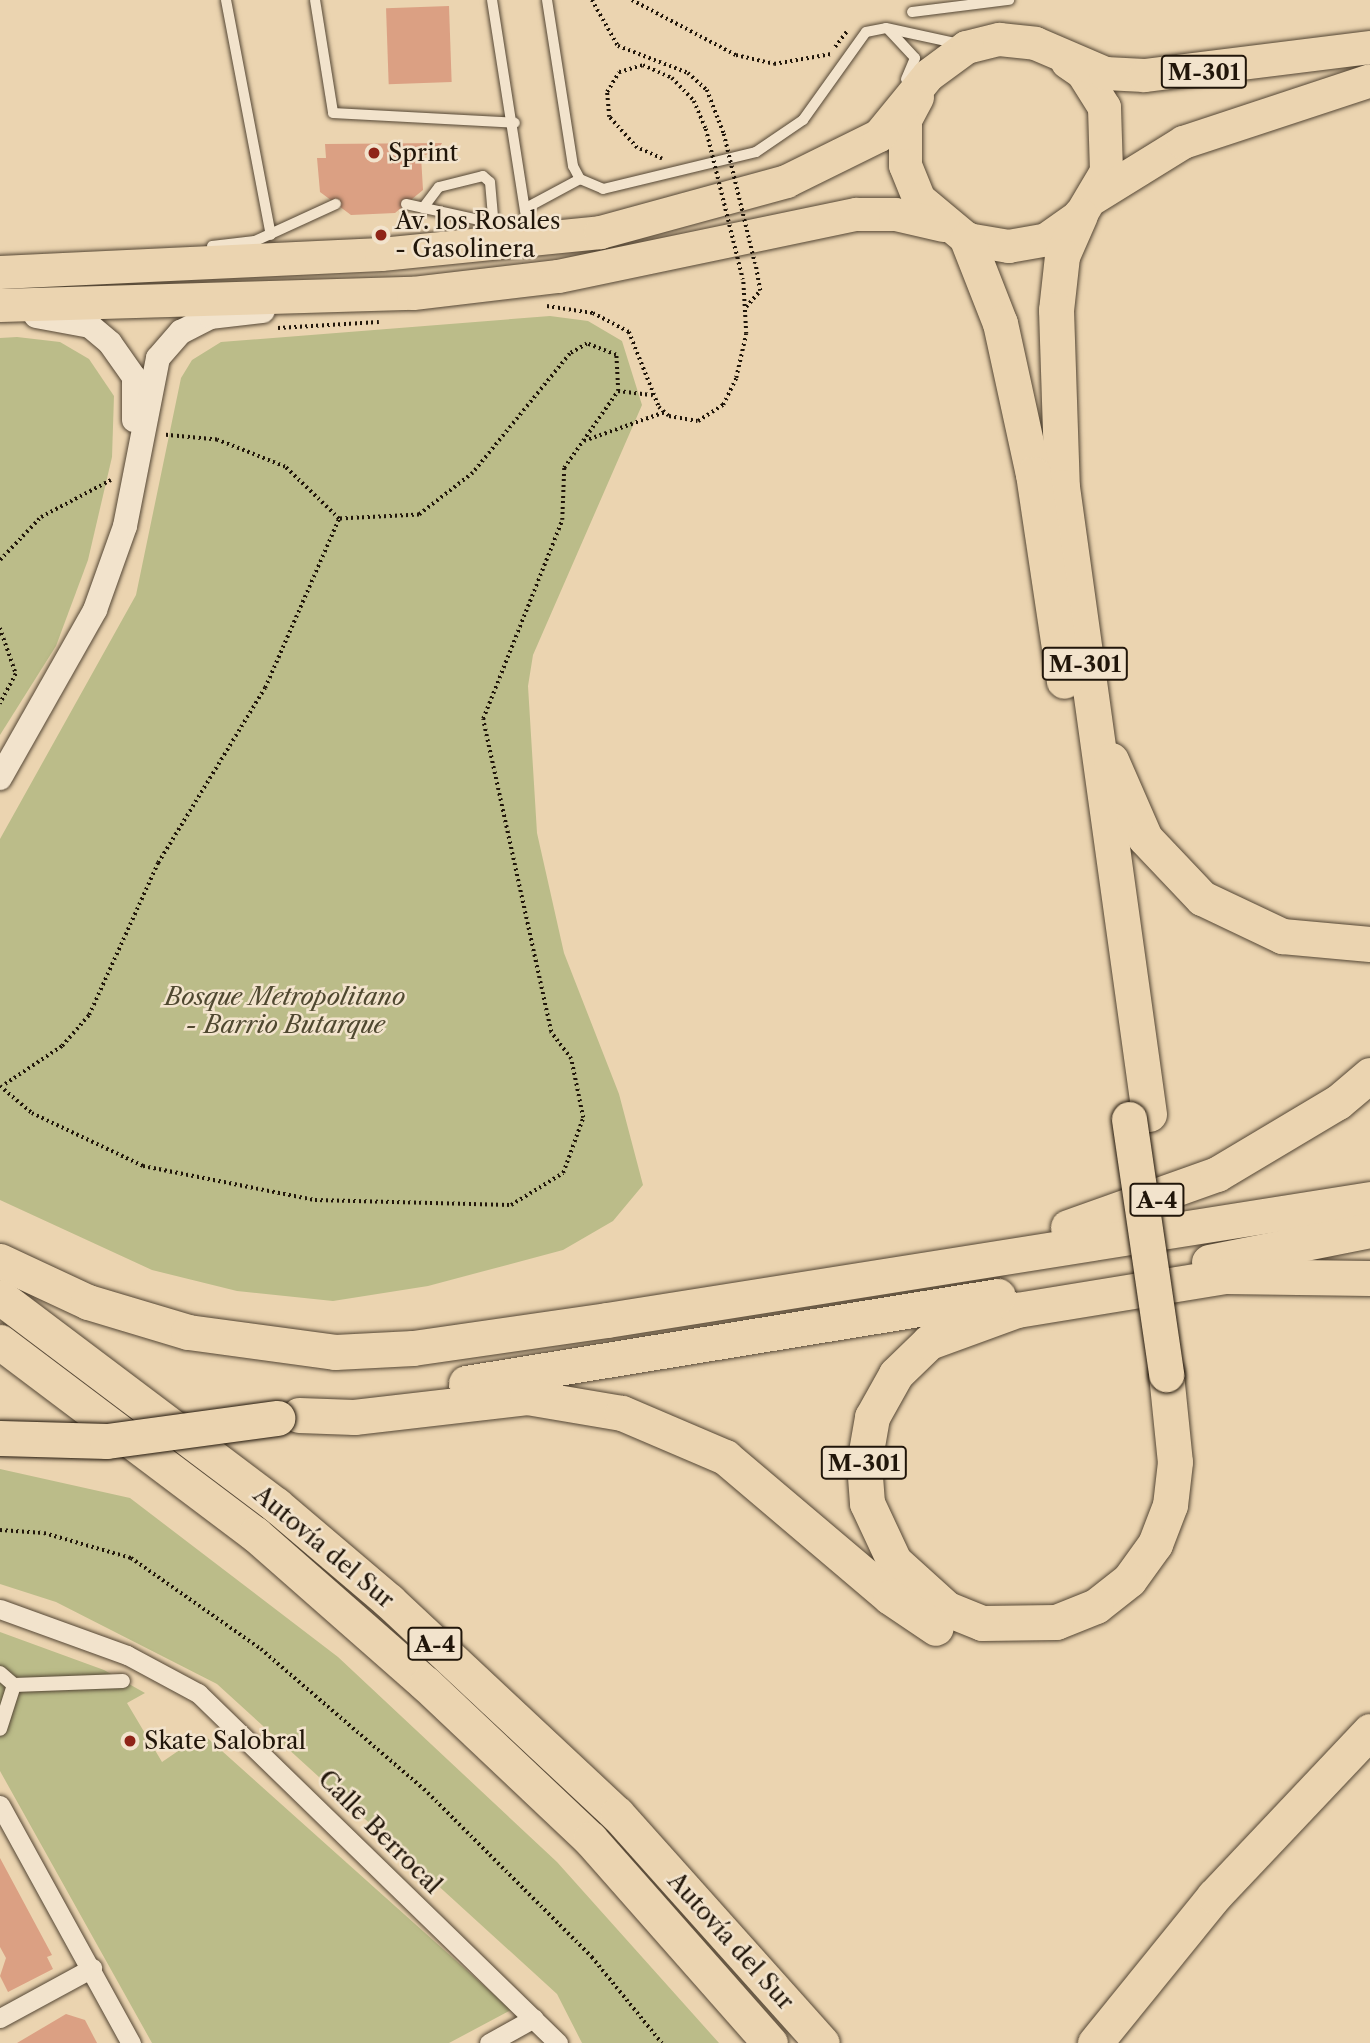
<!DOCTYPE html>
<meta charset="utf-8">
<style>
body{margin:0}
#map{position:relative;width:1370px;height:2043px;overflow:hidden;background:#ebd4b0;font-family:"Libre Caslon Text",serif}
div>[style]{position:absolute}
[style*='--x']{left:calc(var(--x)*1px);top:calc(var(--y)*1px);width:calc(var(--w)*1px);rotate:calc(var(--a)*1deg)}
.green>*{inset:0;background:#bbbc89}
.building>*{inset:0;background:#dba083;transform-origin:0 0}
.path>*{height:3.5px;margin-top:-1.75px;transform-origin:0;background:repeating-linear-gradient(90deg,#21160a 0 2px,transparent 0 5.5px)}
.roads{filter:drop-shadow(0 0 2px #544634) drop-shadow(0 0 2px #544634)}
.service>*{height:10px;margin:-5px;padding:0 5px;transform-origin:5px;border-radius:5px;background:#f2e3cc}
.pedestrian>*{height:14px;margin:-7px;padding:0 7px;transform-origin:7px;border-radius:7px;background:#f2e3cc}
.minor>*{height:19px;margin:-9.5px;padding:0 9.5px;transform-origin:9.5px;border-radius:9.5px;background:#f2e3cc}
.tertiary>*{height:24px;margin:-12px;padding:0 12px;transform-origin:12px;border-radius:12px;background:#f2e3cc}
.trunk>*{height:33px;margin:-16.5px;padding:0 16.5px;transform-origin:16.5px;border-radius:16.5px;background:#ebd4b0}
.motorway>*{height:35px;margin:-17.5px;padding:0 17.5px;transform-origin:17.5px;border-radius:17.5px;background:#ebd4b0}
.path-bridge>*{height:3.5px;margin-top:-1.75px;transform-origin:0;background:repeating-linear-gradient(90deg,#21160a 0 2px,transparent 0 5.5px)}
.bridges{filter:drop-shadow(0 0 2px #21160a) drop-shadow(0 0 2px #21160a)}
.motorway-bridge>*{height:35px;margin:-17.5px;padding:0 17.5px;transform-origin:17.5px;border-radius:17.5px;background:#ebd4b0}
.dots>*{width:19px;height:19px;translate:-50% -50%;box-sizing:border-box;border:4px solid #f2e3cc;border-radius:50%}
span{translate:-50% -50%;white-space:nowrap;text-align:center;line-height:1.15;-webkit-text-stroke:5px #f2e3cc;paint-order:stroke}
.shield-label span{padding:2px 5px;background:#f2e3cc;border:2px solid;border-radius:5px;-webkit-text-stroke-width:0}
.shield-label{font-size:23px;color:#21160a;font-weight:700}
.poi-label{font-size:24px;color:#21160a}
.left{translate:0 -50%;text-align:left}
.park-label{font-size:24px;color:#4f4830;font-style:italic}
.street-label{font-size:24px;color:#21160a}
</style>
<div id="map">
<div class="green">
<i style="clip-path:polygon(550px 316px,588px 321px,622px 341px,642px 405px,533px 655px,528px 686px,537px 833px,564px 953px,619px 1094px,643px 1185px,613px 1221px,563px 1250px,428px 1286px,333px 1301px,237px 1291px,152px 1270px,0 1200px,0 839px,136px 595px,181px 378px,192px 360px,221px 342px)"></i>
<i style="clip-path:polygon(17px 337px,60px 342px,89px 359px,114px 396px,112px 457px,88px 560px,56px 646px,0 735px,0 338px)"></i>
<i style="clip-path:polygon(0 1469px,130px 1498px,338px 1657px,557px 1862px,719px 2043px,582px 2043px,557px 1994px,217px 1684px,56px 1602px,0 1584px)"></i>
<i style="clip-path:polygon(0 1632px,104px 1670px,145px 1693px,127px 1703px,162px 1762px,203px 1734px,511px 2010px,449px 2043px,152px 2043px,0 1771px)"></i>
</div>
<div class="building">
<i style="left:449px;top:6px;width:76px;height:63px;rotate:88deg"></i>
<i style="clip-path:polygon(442px 143px,437px 152px,421px 156px,423px 190px,395px 213px,351px 215px,320px 192px,317px 158px,326px 158px,325px 144px)"></i>
<i style="clip-path:polygon(0 1858px,52px 1955px,47px 1957px,53px 1969px,8px 1992px,0 1976px,6px 1958px,0 1947px)"></i>
<i style="clip-path:polygon(66px 2014px,85px 2020px,97px 2043px,17px 2043px)"></i>
</div>
<div class="path">
<i style="--x:592;--y:0;--w:53;--a:60.5"></i>
<i style="--x:618;--y:46;--w:75;--a:21.1"></i>
<i style="--x:688;--y:73;--w:25;--a:42"></i>
<i style="--x:707;--y:90;--w:47;--a:68.9"></i>
<i style="--x:632;--y:0;--w:118;--a:27.9"></i>
<i style="--x:736;--y:55;--w:39;--a:13"></i>
<i style="--x:774;--y:64;--w:58;--a:-10"></i>
<i style="--x:835;--y:47;--w:20;--a:-53"></i>
<i style="--x:662;--y:159;--w:27;--a:-156"></i>
<i style="--x:637;--y:148;--w:42;--a:-132.1"></i>
<i style="--x:609;--y:117;--w:25;--a:-95"></i>
<i style="--x:607;--y:92;--w:23;--a:-59"></i>
<i style="--x:619;--y:72;--w:25;--a:-16"></i>
<i style="--x:643;--y:65;--w:32;--a:24"></i>
<i style="--x:672;--y:78;--w:32;--a:46"></i>
<i style="--x:694;--y:101;--w:30;--a:67"></i>
<i style="--x:547;--y:306;--w:47;--a:8.7"></i>
<i style="--x:593;--y:313;--w:41;--a:27.8"></i>
<i style="--x:629;--y:332;--w:81;--a:68.2"></i>
<i style="--x:659;--y:407;--w:13;--a:42"></i>
<i style="--x:669;--y:416;--w:29;--a:10"></i>
<i style="--x:698;--y:421;--w:30;--a:-33"></i>
<i style="--x:723;--y:405;--w:30;--a:-64"></i>
<i style="--x:736;--y:378;--w:45;--a:-77.2"></i>
<i style="--x:746;--y:334;--w:54;--a:-93.2"></i>
<i style="--x:746;--y:307;--w:21;--a:-49"></i>
<i style="--x:760;--y:291;--w:28;--a:-100"></i>
<i style="--x:278;--y:328;--w:101;--a:-3.4"></i>
<i style="--x:618;--y:391;--w:35;--a:7"></i>
<i style="--x:584;--y:441;--w:86;--a:-19.7"></i>
<i style="--x:0;--y:560;--w:59;--a:-46.4"></i>
<i style="--x:41;--y:517;--w:79;--a:-27.9"></i>
<i style="--x:0;--y:628;--w:49;--a:70.8"></i>
<i style="--x:16;--y:674;--w:34;--a:118"></i>
<i style="--x:5;--y:1084;--w:69;--a:-33.7"></i>
<i style="--x:62;--y:1046;--w:41;--a:-48.9"></i>
<i style="--x:89;--y:1015;--w:167;--a:-65.6"></i>
<i style="--x:158;--y:863;--w:205;--a:-58.6"></i>
<i style="--x:265;--y:688;--w:184;--a:-66.4"></i>
<i style="--x:0;--y:1086;--w:42;--a:40.2"></i>
<i style="--x:32;--y:1113;--w:123;--a:25.5"></i>
<i style="--x:143;--y:1166;--w:175;--a:11.2"></i>
<i style="--x:315;--y:1200;--w:196;--a:1.5"></i>
<i style="--x:511;--y:1205;--w:61;--a:-31.6"></i>
<i style="--x:563;--y:1173;--w:59;--a:-70"></i>
<i style="--x:583;--y:1118;--w:60;--a:-101.5"></i>
<i style="--x:571;--y:1059;--w:34;--a:-127"></i>
<i style="--x:551;--y:1032;--w:320;--a:-102.3"></i>
<i style="--x:483;--y:719;--w:214;--a:-68.3"></i>
<i style="--x:562;--y:520;--w:52;--a:-87.8"></i>
<i style="--x:564;--y:468;--w:94;--a:-55"></i>
<i style="--x:618;--y:391;--w:36;--a:-93"></i>
<i style="--x:616;--y:355;--w:31;--a:-159"></i>
<i style="--x:587;--y:344;--w:20;--a:150"></i>
<i style="--x:570;--y:354;--w:154;--a:129.2"></i>
<i style="--x:473;--y:473;--w:68;--a:142.1"></i>
<i style="--x:419;--y:515;--w:80;--a:177.1"></i>
<i style="--x:339;--y:519;--w:75;--a:-136.1"></i>
<i style="--x:285;--y:467;--w:73;--a:-158.3"></i>
<i style="--x:217;--y:440;--w:54;--a:-174.7"></i>
<i style="--x:0;--y:1530;--w:44;--a:3.9"></i>
<i style="--x:44;--y:1533;--w:91;--a:16"></i>
<i style="--x:131;--y:1558;--w:159;--a:35"></i>
<i style="--x:261;--y:1649;--w:215;--a:40.7"></i>
<i style="--x:424;--y:1789;--w:238;--a:45"></i>
<i style="--x:592;--y:1957;--w:111;--a:50.9"></i>
</div>
<div class="roads">
<div class="service">
<i style="--x:226;--y:0;--w:239;--a:79.2"></i>
<i style="--x:315;--y:0;--w:114;--a:80.9"></i>
<i style="--x:333;--y:113;--w:182;--a:3.1"></i>
<i style="--x:492;--y:0;--w:238;--a:81.1"></i>
<i style="--x:547;--y:0;--w:168;--a:81.1"></i>
<i style="--x:573;--y:166;--w:15;--a:62"></i>
<i style="--x:580;--y:179;--w:25;--a:23"></i>
<i style="--x:603;--y:189;--w:157;--a:-13.6"></i>
<i style="--x:756;--y:152;--w:57;--a:-34.2"></i>
<i style="--x:803;--y:120;--w:108;--a:-54.4"></i>
<i style="--x:866;--y:32;--w:20;--a:-11"></i>
<i style="--x:886;--y:28;--w:76;--a:12.2"></i>
<i style="--x:912;--y:12;--w:98;--a:-7.1"></i>
<i style="--x:889;--y:30;--w:38;--a:47"></i>
<i style="--x:915;--y:58;--w:23;--a:113"></i>
<i style="--x:406;--y:204;--w:93;--a:12.4"></i>
<i style="--x:423;--y:208;--w:26;--a:-53"></i>
<i style="--x:439;--y:187;--w:45;--a:-14"></i>
<i style="--x:483;--y:176;--w:9;--a:41"></i>
<i style="--x:490;--y:182;--w:37;--a:85"></i>
<i style="--x:526;--y:208;--w:61;--a:-28.2"></i>
<i style="--x:212;--y:246;--w:43;--a:-6.6"></i>
<i style="--x:255;--y:241;--w:89;--a:-24.6"></i>
</div>
<div class="pedestrian">
<i style="--x:0;--y:1673;--w:18;--a:41"></i>
<i style="--x:14;--y:1685;--w:46;--a:107.7"></i>
<i style="--x:14;--y:1685;--w:109;--a:-2.1"></i>
</div>
<div class="minor">
<i style="--x:0;--y:1609;--w:135;--a:19.9"></i>
<i style="--x:127;--y:1655;--w:81;--a:28.2"></i>
<i style="--x:198;--y:1693;--w:502;--a:44.19"></i>
<i style="--x:0;--y:1805;--w:272;--a:61.2"></i>
<i style="--x:0;--y:2018;--w:105;--a:-28.5"></i>
<i style="--x:489;--y:2043;--w:51;--a:-29.1"></i>
</div>
<div class="tertiary">
<i style="--x:36;--y:316;--w:55;--a:10.5"></i>
<i style="--x:90;--y:326;--w:26;--a:40"></i>
<i style="--x:110;--y:343;--w:42;--a:54.8"></i>
<i style="--x:134;--y:377;--w:43;--a:90"></i>
<i style="--x:0;--y:778;--w:193;--a:-60.5"></i>
<i style="--x:95;--y:610;--w:89;--a:-70.3"></i>
<i style="--x:125;--y:526;--w:171;--a:-78.9"></i>
<i style="--x:158;--y:358;--w:35;--a:-49"></i>
<i style="--x:181;--y:332;--w:34;--a:-27"></i>
<i style="--x:211;--y:317;--w:52;--a:-6.6"></i>
</div>
<div class="trunk">
<i style="--x:917;--y:97;--w:26;--a:118"></i>
<i style="--x:905;--y:120;--w:45;--a:90"></i>
<i style="--x:905;--y:165;--w:37;--a:68"></i>
<i style="--x:919;--y:199;--w:62;--a:39.8"></i>
<i style="--x:967;--y:239;--w:42;--a:9.7"></i>
<i style="--x:1008;--y:246;--w:39;--a:-10"></i>
<i style="--x:1046;--y:239;--w:42;--a:-35.2"></i>
<i style="--x:1080;--y:215;--w:51;--a:-59.4"></i>
<i style="--x:1106;--y:171;--w:64;--a:-91.8"></i>
<i style="--x:1104;--y:107;--w:41;--a:-122.2"></i>
<i style="--x:1082;--y:72;--w:18;--a:-146"></i>
<i style="--x:1094;--y:197;--w:105;--a:-31.7"></i>
<i style="--x:1183;--y:142;--w:197;--a:-18.3"></i>
<i style="--x:0;--y:272;--w:381;--a:-2.7"></i>
<i style="--x:381;--y:254;--w:220;--a:-5.7"></i>
<i style="--x:600;--y:232;--w:193;--a:-15.3"></i>
<i style="--x:786;--y:181;--w:104;--a:-26.3"></i>
<i style="--x:879;--y:135;--w:77;--a:-50.8"></i>
<i style="--x:928;--y:75;--w:47;--a:-36.4"></i>
<i style="--x:966;--y:47;--w:34;--a:-14"></i>
<i style="--x:999;--y:39;--w:36;--a:6"></i>
<i style="--x:1035;--y:43;--w:76;--a:23.2"></i>
<i style="--x:1105;--y:73;--w:39;--a:3"></i>
<i style="--x:1144;--y:75;--w:228;--a:-7.1"></i>
<i style="--x:0;--y:305;--w:413;--a:-1.7"></i>
<i style="--x:413;--y:293;--w:146;--a:-6.7"></i>
<i style="--x:558;--y:276;--w:304;--a:-11.8"></i>
<i style="--x:856;--y:214;--w:39;--a:0"></i>
<i style="--x:895;--y:214;--w:49;--a:12.9"></i>
</div>
<div class="motorway">
<i style="--x:1080;--y:215;--w:45;--a:113.7"></i>
<i style="--x:1062;--y:256;--w:54;--a:96.3"></i>
<i style="--x:1056;--y:310;--w:177;--a:88.1"></i>
<i style="--x:1062;--y:487;--w:633;--a:82.1"></i>
<i style="--x:967;--y:239;--w:90;--a:68.6"></i>
<i style="--x:1000;--y:323;--w:155;--a:77.7"></i>
<i style="--x:1033;--y:474;--w:209;--a:81.5"></i>
<i style="--x:1111;--y:760;--w:85;--a:66.4"></i>
<i style="--x:1145;--y:838;--w:83;--a:46.5"></i>
<i style="--x:1202;--y:898;--w:89;--a:25.4"></i>
<i style="--x:1282;--y:936;--w:88;--a:5.2"></i>
<i style="--x:1068;--y:1227;--w:158;--a:-19.6"></i>
<i style="--x:1217;--y:1174;--w:141;--a:-30.8"></i>
<i style="--x:1338;--y:1102;--w:42;--a:-40.2"></i>
<i style="--x:0;--y:1261;--w:97;--a:25"></i>
<i style="--x:88;--y:1302;--w:104;--a:16.7"></i>
<i style="--x:188;--y:1332;--w:148;--a:7.7"></i>
<i style="--x:335;--y:1352;--w:78;--a:-2.9"></i>
<i style="--x:413;--y:1348;--w:196;--a:-8.2"></i>
<i style="--x:607;--y:1320;--w:773;--a:-9.01"></i>
<i style="--x:1209;--y:1262;--w:164;--a:-11.2"></i>
<i style="--x:0;--y:1297;--w:346;--a:37"></i>
<i style="--x:276;--y:1505;--w:148;--a:40.3"></i>
<i style="--x:389;--y:1601;--w:312;--a:43.1"></i>
<i style="--x:617;--y:1814;--w:307;--a:48.2"></i>
<i style="--x:0;--y:1342;--w:319;--a:37"></i>
<i style="--x:255;--y:1534;--w:227;--a:41.3"></i>
<i style="--x:426;--y:1684;--w:226;--a:43.4"></i>
<i style="--x:590;--y:1839;--w:272;--a:48.6"></i>
<i style="--x:1166;--y:1374;--w:88;--a:84.2"></i>
<i style="--x:1175;--y:1462;--w:43;--a:96.6"></i>
<i style="--x:1170;--y:1505;--w:42;--a:111"></i>
<i style="--x:1155;--y:1544;--w:44;--a:125.8"></i>
<i style="--x:1129;--y:1580;--w:42;--a:141.8"></i>
<i style="--x:1096;--y:1606;--w:43;--a:158.2"></i>
<i style="--x:1056;--y:1622;--w:74;--a:179.2"></i>
<i style="--x:982;--y:1623;--w:38;--a:-158"></i>
<i style="--x:947;--y:1609;--w:72;--a:-137.8"></i>
<i style="--x:894;--y:1561;--w:64;--a:-115"></i>
<i style="--x:867;--y:1503;--w:40;--a:-94.3"></i>
<i style="--x:864;--y:1463;--w:47;--a:-80.1"></i>
<i style="--x:872;--y:1417;--w:49;--a:-60.8"></i>
<i style="--x:896;--y:1374;--w:46;--a:-44.1"></i>
<i style="--x:929;--y:1342;--w:94;--a:-20"></i>
<i style="--x:1017;--y:1310;--w:211;--a:-9.3"></i>
<i style="--x:1225;--y:1276;--w:145;--a:0.8"></i>
<i style="--x:466;--y:1383;--w:539;--a:-9.29"></i>
<i style="--x:299;--y:1415;--w:55;--a:2.1"></i>
<i style="--x:354;--y:1417;--w:174;--a:-6.6"></i>
<i style="--x:527;--y:1397;--w:96;--a:9.6"></i>
<i style="--x:622;--y:1413;--w:112;--a:23.1"></i>
<i style="--x:725;--y:1457;--w:216;--a:40.3"></i>
<i style="--x:890;--y:1597;--w:55;--a:34"></i>
<i style="--x:1095;--y:2043;--w:189;--a:-51"></i>
<i style="--x:1214;--y:1896;--w:227;--a:-46.6"></i>
</div>
</div>
<div class="path-bridge">
<i style="--x:706;--y:129;--w:155;--a:76.2"></i>
<i style="--x:724;--y:134;--w:133;--a:76.5"></i>
</div>
<div class="bridges">
<div class="motorway-bridge">
<i style="--x:1129;--y:1119;--w:258;--a:81.7"></i>
<i style="--x:0;--y:1438;--w:107;--a:1.6"></i>
<i style="--x:107;--y:1441;--w:172;--a:-7.7"></i>
</div>
</div>
<div class="dots">
<i style="left:374px;top:153px;background:#8f2418"></i>
<i style="left:381px;top:235px;background:#8f2418"></i>
<i style="left:130px;top:1741px;background:#8f2418"></i>
</div>
<div class="shield-label">
<span style="left:1204px;top:72px">M-301</span>
<span style="left:1085px;top:664px">M-301</span>
<span style="left:1157px;top:1200px">A-4</span>
<span style="left:864px;top:1463px">M-301</span>
<span style="left:435px;top:1644px">A-4</span>
</div>
<div class="poi-label">
<span class="left" style="left:388px;top:153px">Sprint</span>
<span class="left" style="left:395px;top:235px">Av. los Rosales<br>- Gasolinera</span>
<span class="left" style="left:144px;top:1741px">Skate Salobral</span>
</div>
<div class="park-label">
<span style="left:285px;top:1011px">Bosque Metropolitano<br>- Barrio Butarque</span>
</div>
<div class="street-label">
<span style="left:324px;top:1547px;rotate:40deg">Autovía del Sur</span>
<span style="left:380px;top:1832px;rotate:45deg">Calle Berrocal</span>
<span style="left:731px;top:1941px;rotate:48deg">Autovía del Sur</span>
</div>
</div>
